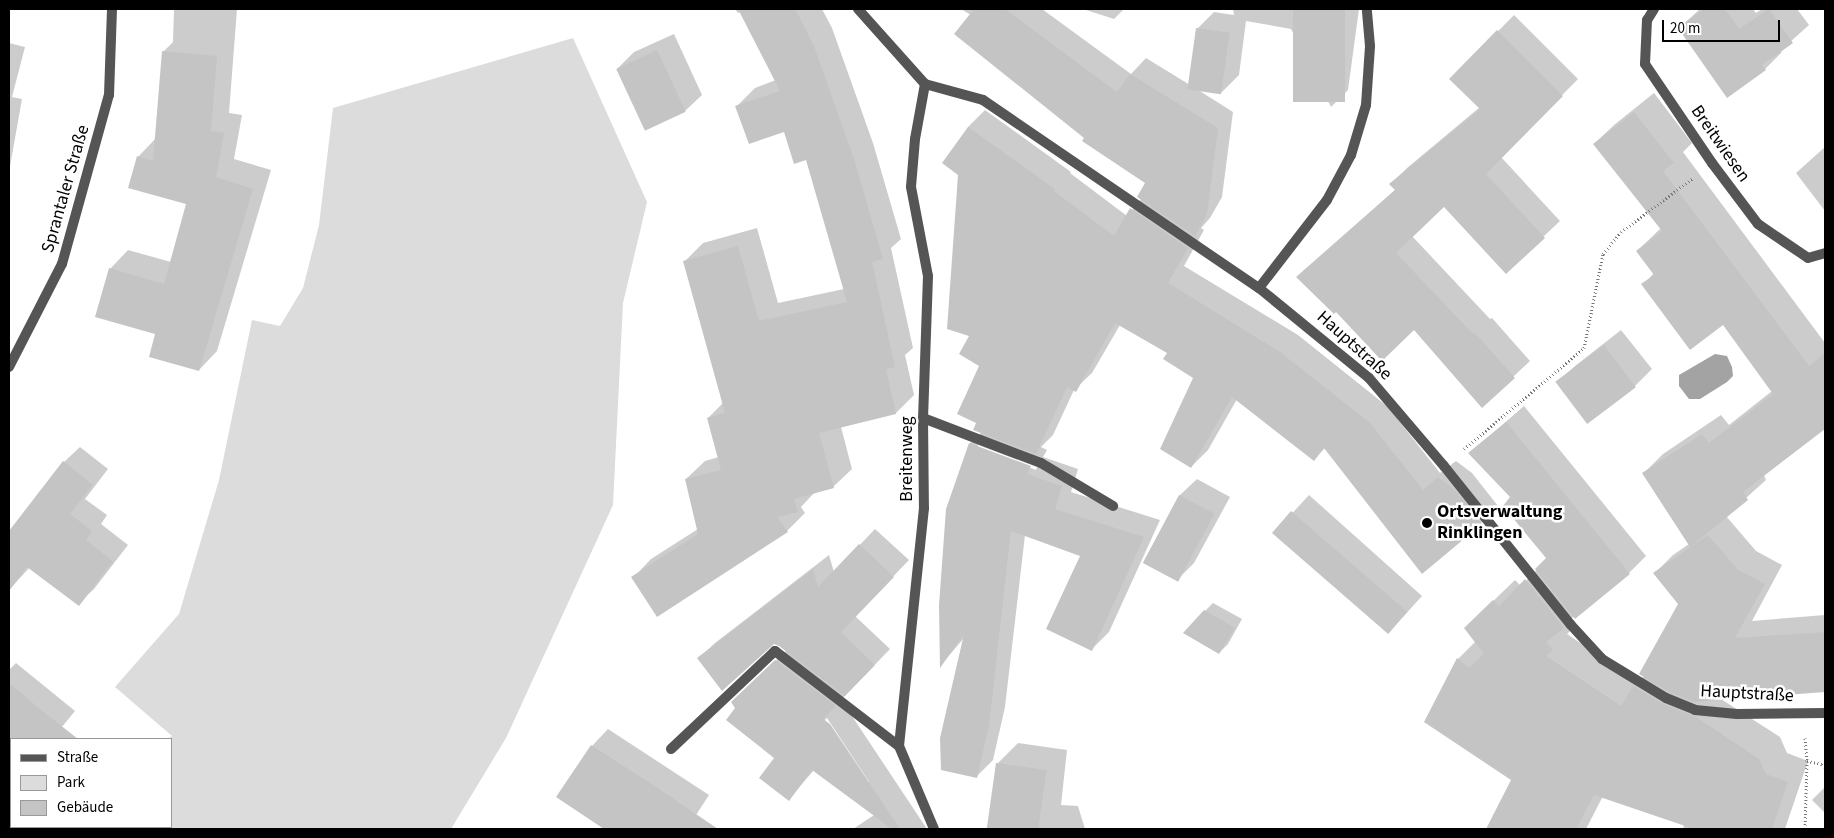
<!DOCTYPE html>
<meta charset="utf-8">
<style>
body{margin:0}
#map{position:relative;width:1834px;height:838px;overflow:hidden;background:#fff;font-family:"Source Sans 3",sans-serif}
div>[style]{position:absolute}
[style*='--x']{left:calc(var(--x)*1px);top:calc(var(--y)*1px);width:calc(var(--w)*1px);rotate:calc(var(--a)*1deg)}
.green>*{inset:0;background:#dcdcdc}
.water>*{inset:0;background:#a3a3a3}
.shadow>*{inset:0;background:#0003}
.building>*{inset:0;background:#c4c4c4;transform-origin:0 0}
.path>*{height:3px;margin-top:-1.5px;transform-origin:0;background:repeating-linear-gradient(90deg,#777 0 1px,transparent 0 3.5px)}
.lane>*{height:10px;margin:-5px;padding:0 5px;transform-origin:5px;border-radius:5px;background:#555}
.street>*{height:10px;margin:-5px;padding:0 5px;transform-origin:5px;border-radius:5px;background:#555}
.dots>*{width:14px;height:14px;translate:-50% -50%;box-sizing:border-box;border:2px solid #fff;border-radius:50%}
span{translate:-50% -50%;white-space:nowrap;text-align:center;line-height:1.15;-webkit-text-stroke:5px #fff;paint-order:stroke}
.street-label{font-size:18px;color:#000}
.poi-label{font-size:18px;color:#000;font-weight:700}
.left{translate:0 -50%;text-align:left}
.frame{position:absolute;inset:0;border:10px solid #000;pointer-events:none}
.legend{position:absolute;left:10px;top:738px;width:162px;height:90px;box-sizing:border-box;background:#fff;border:1px solid #999;margin:0;padding:6px 9px;list-style:none;font-size:15px;color:#000}
.legend li{display:flex;align-items:center;gap:10px;height:25px}
.legend b{width:25px;border:1px solid #999}
.scale{position:absolute;left:1662px;top:20px;width:118px;height:22px;box-sizing:border-box;border:2px solid #000;border-top:0;padding-left:6px;font-size:15px;line-height:18px;white-space:nowrap;color:#000;-webkit-text-stroke:4px #fff;paint-order:stroke}
</style>
<div id="map">
<div class="green">
<i style="clip-path:polygon(573px 38px,647px 202px,623px 303px,613px 505px,506px 738px,451px 829px,53px 829px,56px 827px,171px 827px,171px 739px,168px 739px,172px 736px,115px 687px,179px 614px,219px 480px,252px 320px,280px 326px,303px 288px,319px 225px,333px 108px)"></i>
</div>
<div class="water">
<i style="clip-path:polygon(1715px 354px,1727px 356px,1732px 367px,1733px 376px,1727px 382px,1700px 399px,1689px 399px,1679px 386px,1679px 375px)"></i>
</div>
<div class="shadow">
<i style="clip-path:polygon(174px 9px,237px 9px,229px 113px,242px 115px,234px 159px,271px 170px,217px 351px,199px 370px,157px 333px,110px 269px,128px 250px,171px 262px,187px 204px,138px 157px,156px 138px,163px 52px,173px 42px)"></i>
<i style="clip-path:polygon(735px 9px,822px 9px,832px 28px,873px 143px,901px 239px,891px 248px,913px 348px,905px 355px,914px 395px,896px 413px,841px 427px,852px 469px,833px 487px,815px 492px,801px 507px,805px 513px,787px 531px,633px 578px,651px 559px,698px 529px,686px 479px,705px 461px,719px 457px,708px 418px,724px 402px,685px 261px,703px 243px,757px 228px,778px 303px,844px 289px,807px 158px,784px 131px,737px 106px,755px 88px,776px 80px,741px 12px,738px 13px)"></i>
<i style="clip-path:polygon(evenodd,961px 9px,1042px 9px,1131px 74px,1146px 58px,1190px 85px,1197px 29px,1214px 12px,1234px 15px,1233px 9px,1359px 9px,1348px 90px,1331px 107px,1291px 29px,1246px 21px,1239px 75px,1222px 92px,1195px 88px,1233px 112px,1222px 197px,1210px 218px,1201px 228px,1204px 230px,1184px 266px,1298px 335px,1388px 407px,1440px 473px,1456px 461px,1472px 473px,1498px 506px,1481px 523px,1325px 448px,1314px 459px,1237px 399px,1208px 450px,1191px 467px,1195px 377px,1169px 353px,1120px 325px,1092px 373px,1074px 390px,1053px 435px,1041px 447px,1047px 450px,1043px 457px,1078px 469px,1071px 492px,1160px 520px,1109px 632px,1092px 649px,1082px 555px,1025px 535px,1005px 707px,993px 760px,976px 777px,964px 638px,941px 665px,970px 443px,982px 432px,977px 422px,981px 366px,971px 336px,968px 127px,985px 110px,1071px 172px,1070px 173px,1127px 216px,1142px 198px,1147px 183px,1086px 138px,971px 15px,961px 9px,978px 445px,1037px 467px,1036px 470px,978px 448px,978px 445px)"></i>
<i style="clip-path:polygon(1083px 9px,1124px 9px,1114px 19px)"></i>
<i style="clip-path:polygon(1700px 9px,1753px 9px,1756px 13px,1762px 9px,1797px 9px,1809px 25px,1780px 51px,1782px 52px,1765px 69px,1679px 28px)"></i>
<i style="clip-path:polygon(1514px 15px,1578px 79px,1501px 157px,1560px 221px,1506px 272px,1444px 205px,1412px 236px,1490px 319px,1492px 318px,1530px 361px,1482px 406px,1415px 328px,1336px 310px,1298px 277px,1396px 189px,1391px 184px,1407px 168px,1480px 107px,1451px 79px)"></i>
<i style="clip-path:polygon(674px 34px,702px 95px,685px 111px,617px 69px,634px 52px)"></i>
<i style="clip-path:polygon(9px 43px,25px 47px,12px 97px,22px 99px,9px 172px)"></i>
<i style="clip-path:polygon(1654px 93px,1692px 143px,1683px 152px,1825px 343px,1825px 427px,1764px 475px,1766px 480px,1726px 516px,1756px 551px,1782px 565px,1752px 621px,1825px 615px,1825px 689px,1721px 699px,1780px 737px,1787px 753px,1808px 761px,1785px 829px,1683px 829px,1684px 825px,1603px 796px,1586px 829px,1488px 829px,1513px 779px,1426px 722px,1458px 659px,1476px 641px,1487px 607px,1515px 580px,1521px 586px,1547px 559px,1512px 497px,1470px 453px,1524px 406px,1646px 556px,1629px 573px,1574px 616px,1568px 622px,1573px 628px,1567px 634px,1638px 682px,1645px 675px,1679px 604px,1655px 573px,1673px 555px,1689px 544px,1644px 473px,1663px 454px,1721px 415px,1729px 425px,1772px 391px,1724px 324px,1643px 285px,1654px 273px,1637px 251px,1661px 228px,1594px 144px,1614px 125px)"></i>
<i style="clip-path:polygon(1825px 147px,1825px 211px,1796px 173px)"></i>
<i style="clip-path:polygon(1621px 330px,1652px 369px,1635px 386px,1558px 382px,1575px 366px)"></i>
<i style="clip-path:polygon(80px 447px,108px 469px,85px 499px,107px 515px,101px 524px,128px 545px,94px 589px,78px 604px,30px 567px,9px 590px,9px 533px,64px 462px)"></i>
<i style="clip-path:polygon(1197px 479px,1230px 497px,1194px 563px,1177px 580px,1144px 561px,1180px 495px)"></i>
<i style="clip-path:polygon(1309px 495px,1422px 596px,1403px 617px,1274px 533px)"></i>
<i style="clip-path:polygon(evenodd,875px 529px,909px 560px,855px 616px,890px 649px,839px 702px,846px 707px,927px 829px,853px 829px,874px 815px,814px 770px,789px 799px,749px 686px,787px 650px,777px 643px,699px 658px,715px 643px,829px 555px,834px 572px,875px 529px,827px 718px,869px 782px,866px 782px,825px 720px,827px 718px)"></i>
<i style="clip-path:polygon(1213px 603px,1242px 619px,1228px 644px,1219px 653px,1205px 611px)"></i>
<i style="clip-path:polygon(16px 663px,75px 711px,52px 739px,11px 739px,11px 747px,9px 745px,9px 670px)"></i>
<i style="clip-path:polygon(608px 729px,709px 795px,687px 829px,606px 829px,558px 797px,592px 746px)"></i>
<i style="clip-path:polygon(1018px 743px,1067px 750px,1061px 805px,1078px 806px,1085px 829px,989px 829px,997px 764px)"></i>
<i style="clip-path:polygon(1825px 787px,1825px 813px,1812px 800px)"></i>
</div>
<div class="building">
<i style="clip-path:polygon(738px 9px,795px 9px,814px 46px,855px 162px,883px 259px,872px 262px,895px 367px,886px 369px,896px 414px,819px 433px,834px 488px,794px 499px,798px 512px,777px 517px,788px 532px,657px 617px,631px 577px,698px 534px,685px 479px,721px 470px,707px 418px,725px 413px,683px 261px,738px 246px,759px 321px,847px 302px,806px 160px,794px 164px,784px 132px,749px 144px,735px 106px,780px 91px)"></i>
<i style="clip-path:polygon(974px 9px,1005px 9px,1117px 92px,1130px 74px,1218px 128px,1207px 214px,1195px 236px,1137px 197px,1145px 183px,1082px 141px,1084px 138px,954px 34px)"></i>
<i style="left:1293px;top:9px;width:52px;height:93px"></i>
<i style="clip-path:polygon(1704px 9px,1725px 9px,1739px 29px,1769px 9px,1793px 43px,1762px 65px,1766px 70px,1727px 98px,1678px 28px)"></i>
<i style="left:1196px;top:28px;width:34px;height:62px;rotate:8deg"></i>
<i style="clip-path:polygon(1497px 30px,1563px 96px,1486px 174px,1545px 238px,1506px 274px,1444px 207px,1396px 253px,1473px 334px,1475px 333px,1515px 378px,1482px 408px,1414px 330px,1382px 361px,1336px 312px,1334px 314px,1296px 277px,1395px 190px,1389px 184px,1480px 109px,1449px 79px)"></i>
<i style="left:657px;top:50px;width:68px;height:45px;rotate:65deg"></i>
<i style="clip-path:polygon(162px 51px,217px 56px,211px 131px,224px 133px,216px 177px,253px 189px,199px 371px,149px 357px,155px 334px,95px 317px,109px 268px,164px 284px,186px 204px,128px 188px,137px 156px,153px 161px)"></i>
<i style="clip-path:polygon(1634px 112px,1674px 163px,1663px 171px,1809px 366px,1825px 353px,1825px 429px,1743px 492px,1748px 500px,1690px 547px,1642px 473px,1702px 434px,1709px 443px,1773px 394px,1723px 325px,1690px 350px,1641px 284px,1654px 275px,1636px 251px,1662px 231px,1593px 144px)"></i>
<i style="clip-path:polygon(968px 127px,1055px 189px,1054px 191px,1114px 236px,1130px 208px,1188px 248px,1168px 283px,1280px 352px,1370px 423px,1423px 490px,1438px 477px,1455px 490px,1482px 524px,1422px 574px,1324px 448px,1314px 461px,1232px 397px,1191px 468px,1160px 449px,1193px 378px,1163px 359px,1167px 353px,1115px 323px,1076px 392px,1067px 387px,1036px 454px,973px 430px,976px 423px,957px 414px,979px 366px,959px 354px,969px 336px,947px 329px,958px 175px,942px 163px)"></i>
<i style="left:1604px;top:345px;width:53px;height:61px;rotate:53deg"></i>
<i style="clip-path:polygon(1506px 422px,1630px 574px,1575px 619px,1535px 569px,1546px 558px,1503px 506px,1510px 497px,1468px 453px)"></i>
<i style="clip-path:polygon(969px 443px,1031px 466px,1027px 474px,1062px 486px,1055px 509px,1144px 537px,1092px 651px,1046px 629px,1080px 556px,1011px 531px,989px 725px,977px 778px,941px 770px,940px 738px,964px 634px,940px 668px,939px 605px,946px 509px)"></i>
<i style="clip-path:polygon(63px 461px,93px 485px,70px 514px,92px 531px,86px 540px,113px 561px,79px 606px,27px 567px,9px 591px,9px 531px)"></i>
<i style="left:1179px;top:495px;width:40px;height:77px;rotate:28deg"></i>
<i style="left:1291px;top:511px;width:154px;height:29px;rotate:41deg"></i>
<i style="clip-path:polygon(1708px 535px,1737px 569px,1765px 584px,1735px 638px,1825px 632px,1825px 692px,1694px 702px,1669px 692px,1639px 674px,1678px 604px,1653px 573px)"></i>
<i style="clip-path:polygon(859px 544px,894px 577px,841px 632px,875px 665px,845px 696px,779px 646px,774px 644px,722px 691px,697px 658px,813px 569px,818px 587px)"></i>
<i style="clip-path:polygon(1525px 579px,1564px 628px,1546px 642px,1553px 650px,1546px 656px,1621px 706px,1633px 686px,1663px 704px,1696px 717px,1759px 759px,1766px 774px,1788px 782px,1772px 829px,1694px 829px,1594px 795px,1576px 829px,1486px 829px,1511px 780px,1424px 722px,1457px 658px,1469px 668px,1484px 654px,1464px 628px,1493px 600px,1499px 606px)"></i>
<i style="clip-path:polygon(1204px 610px,1235px 628px,1219px 654px,1183px 633px)"></i>
<i style="clip-path:polygon(775px 660px,836px 706px,823px 719px,830px 724px,900px 829px,892px 829px,812px 770px,789px 801px,759px 778px,774px 758px,726px 720px,735px 708px,731px 702px)"></i>
<i style="clip-path:polygon(9px 683px,40px 709px,78px 739px,9px 739px)"></i>
<i style="clip-path:polygon(591px 745px,656px 787px,718px 829px,604px 829px,556px 797px)"></i>
<i style="left:996px;top:763px;width:51px;height:66px;rotate:8deg"></i>
</div>
<div class="path">
<i style="--x:1464;--y:449;--w:157;--a:-40.1"></i>
<i style="--x:1584;--y:348;--w:96;--a:-78.6"></i>
<i style="--x:1603;--y:254;--w:28;--a:-51"></i>
<i style="--x:1621;--y:232;--w:90;--a:-36.9"></i>
<i style="--x:1805;--y:738;--w:23;--a:85"></i>
<i style="--x:1807;--y:761;--w:68;--a:91.7"></i>
<i style="--x:1807;--y:761;--w:15;--a:11"></i>
<i style="--x:1822;--y:764;--w:4;--a:45"></i>
</div>
<div class="lane">
<i style="--x:923;--y:418;--w:126;--a:20.9"></i>
<i style="--x:1041;--y:463;--w:84;--a:30.8"></i>
<i style="--x:671;--y:749;--w:143;--a:-43.3"></i>
<i style="--x:775;--y:651;--w:156;--a:37.5"></i>
</div>
<div class="street">
<i style="--x:858;--y:9;--w:101;--a:48.2"></i>
<i style="--x:925;--y:84;--w:60;--a:15.4"></i>
<i style="--x:983;--y:100;--w:334;--a:34.3"></i>
<i style="--x:1259;--y:288;--w:142;--a:39.3"></i>
<i style="--x:1369;--y:378;--w:116;--a:49.6"></i>
<i style="--x:1444;--y:466;--w:203;--a:51.4"></i>
<i style="--x:1571;--y:625;--w:46;--a:47.6"></i>
<i style="--x:1602;--y:659;--w:75;--a:31.4"></i>
<i style="--x:1666;--y:698;--w:31;--a:22"></i>
<i style="--x:1695;--y:710;--w:42;--a:5.4"></i>
<i style="--x:1737;--y:714;--w:88;--a:-0.7"></i>
<i style="--x:1654;--y:9;--w:13;--a:122"></i>
<i style="--x:1647;--y:20;--w:44;--a:92.6"></i>
<i style="--x:1645;--y:64;--w:120;--a:55.9"></i>
<i style="--x:1712;--y:163;--w:76;--a:53"></i>
<i style="--x:1758;--y:224;--w:60;--a:34.2"></i>
<i style="--x:1808;--y:258;--w:18;--a:-16"></i>
<i style="--x:925;--y:84;--w:56;--a:100.3"></i>
<i style="--x:915;--y:139;--w:48;--a:94.8"></i>
<i style="--x:911;--y:187;--w:91;--a:79.2"></i>
<i style="--x:928;--y:276;--w:142;--a:92"></i>
<i style="--x:923;--y:418;--w:90;--a:89.4"></i>
<i style="--x:924;--y:508;--w:239;--a:96"></i>
<i style="--x:899;--y:746;--w:90;--a:67.1"></i>
<i style="--x:1259;--y:288;--w:111;--a:-52.3"></i>
<i style="--x:1327;--y:200;--w:51;--a:-61.9"></i>
<i style="--x:1351;--y:155;--w:52;--a:-73.3"></i>
<i style="--x:1366;--y:105;--w:59;--a:-86.1"></i>
<i style="--x:1370;--y:46;--w:37;--a:-95"></i>
<i style="--x:9;--y:367;--w:116;--a:-62.8"></i>
<i style="--x:62;--y:264;--w:175;--a:-74.5"></i>
<i style="--x:109;--y:95;--w:86;--a:-88"></i>
</div>
<div class="dots">
<i style="left:1427px;top:523px;background:#000"></i>
</div>
<div class="street-label">
<span style="left:1720px;top:144px;rotate:55deg">Breitwiesen</span>
<span style="left:66px;top:189px;rotate:-74deg">Sprantaler Straße</span>
<span style="left:1354px;top:346px;rotate:42deg">Hauptstraße</span>
<span style="left:907px;top:459px;rotate:-90deg">Breitenweg</span>
<span style="left:1747px;top:694px;rotate:3deg">Hauptstraße</span>
</div>
<div class="poi-label">
<span class="left" style="left:1437px;top:523px">Ortsverwaltung<br>Rinklingen</span>
</div>
<div class="frame"></div>
<ul class="legend">
<li><b style="height:6px;background:#555"></b>Straße</li>
<li><b style="height:14px;background:#dcdcdc"></b>Park</li>
<li><b style="height:14px;background:#c4c4c4"></b>Gebäude</li>
</ul>
<div class="scale">20 m</div>
</div>
